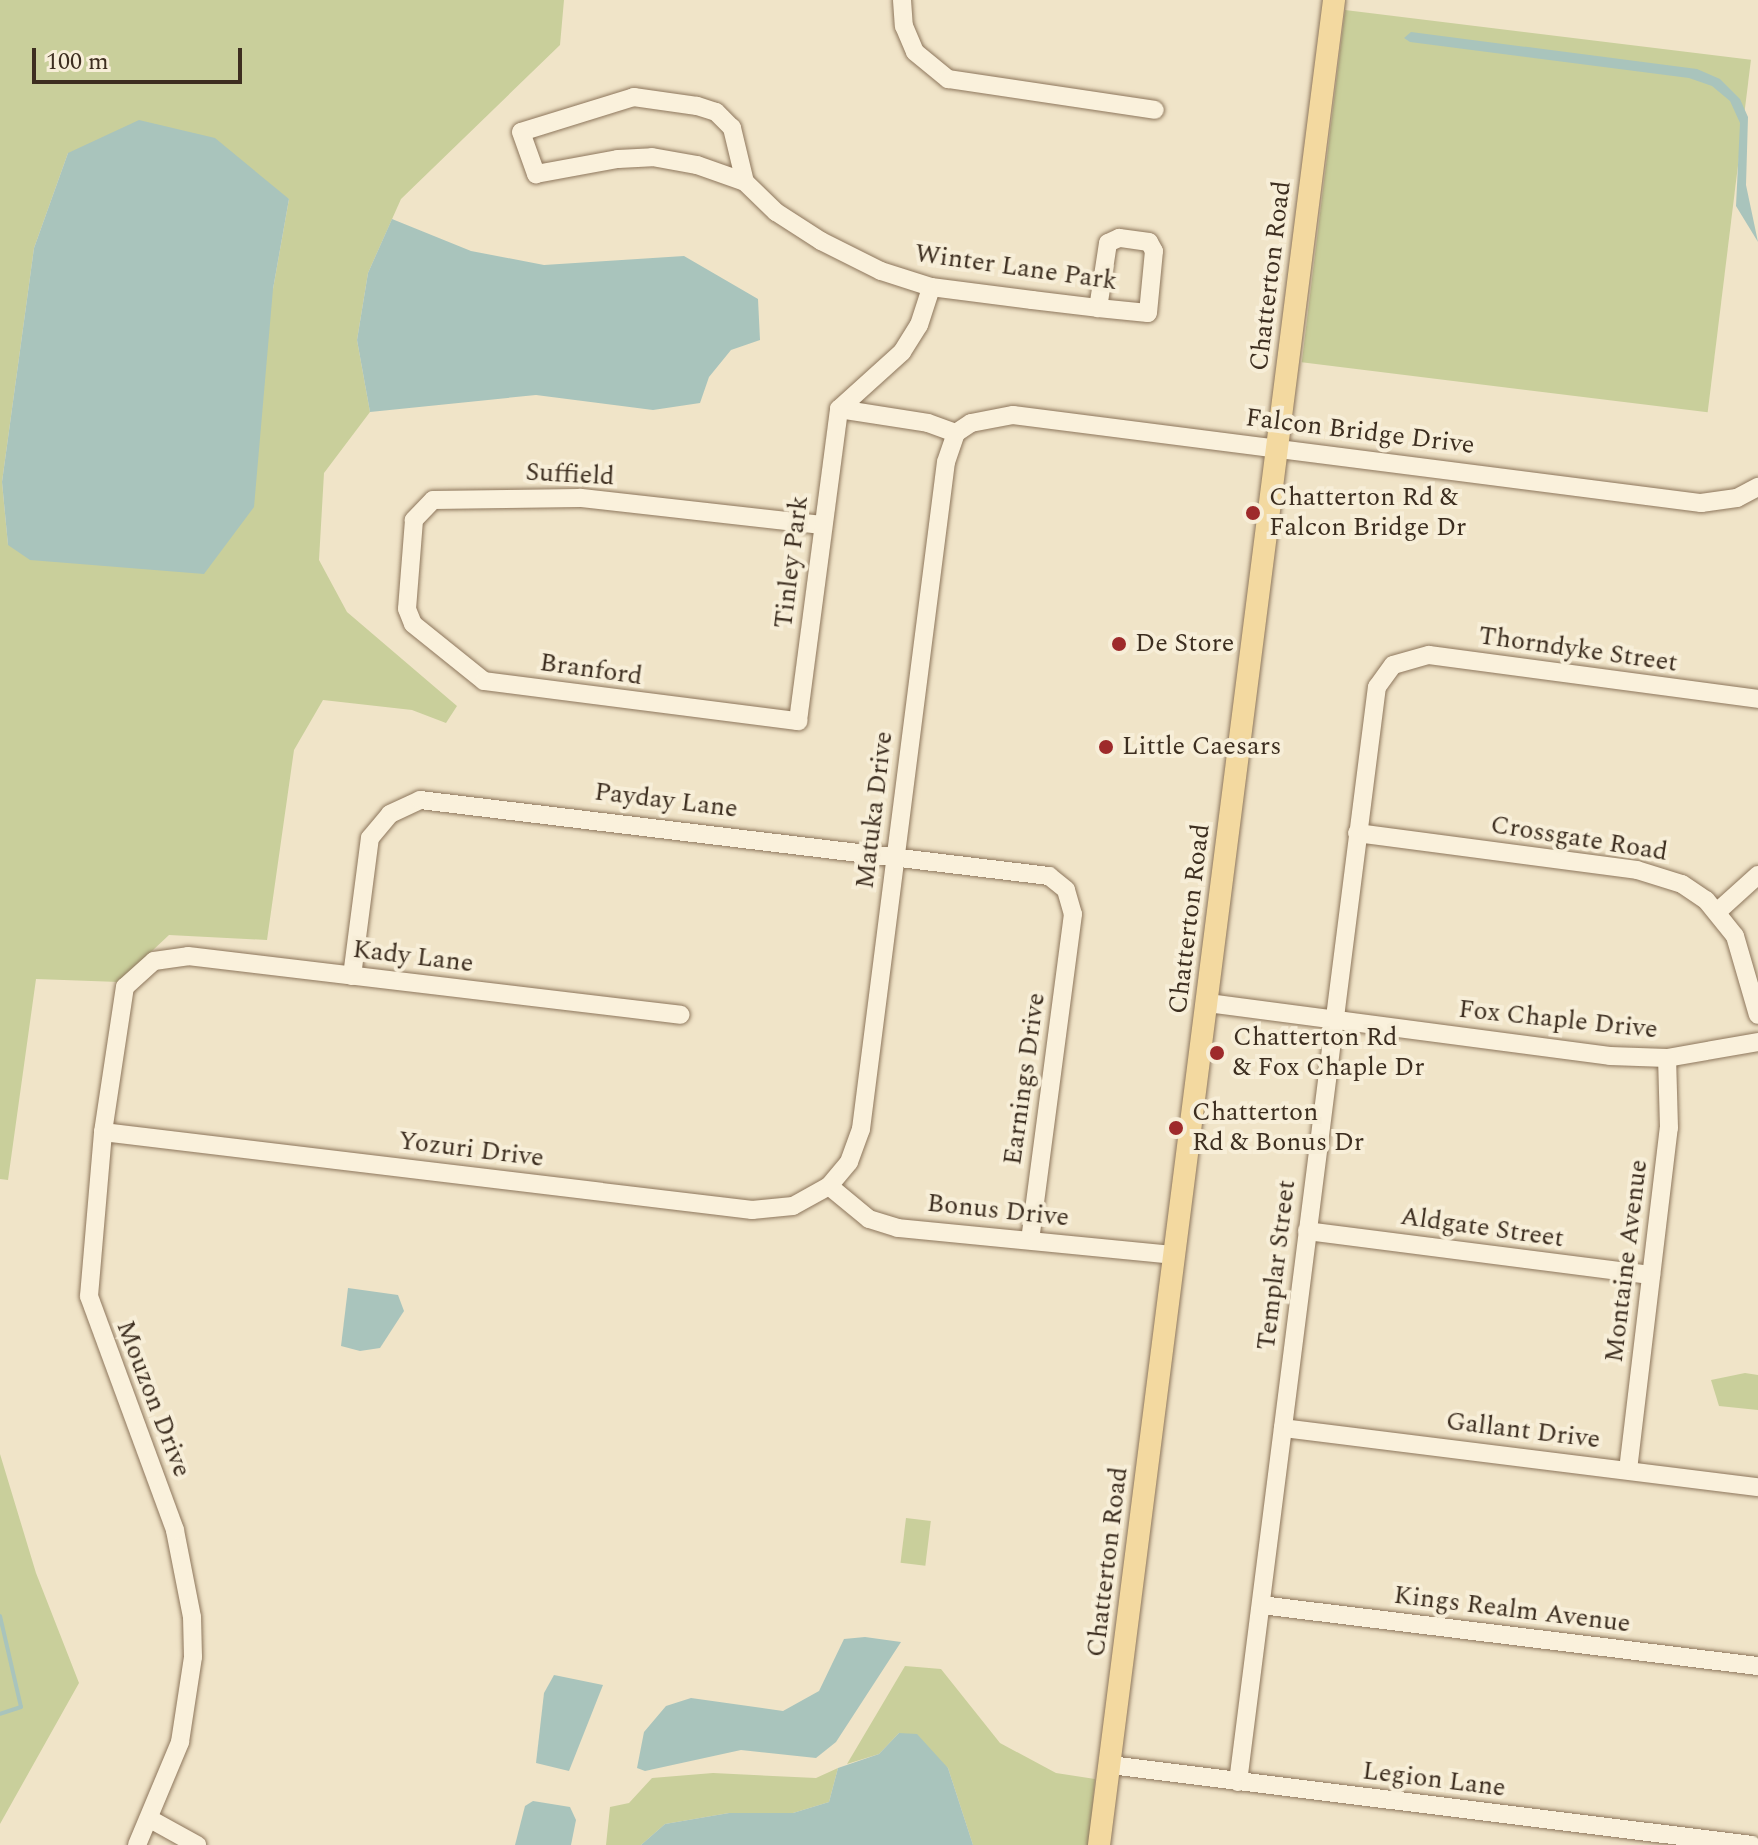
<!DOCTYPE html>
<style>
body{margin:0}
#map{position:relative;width:1758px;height:1845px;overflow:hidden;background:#f0e4c8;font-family:Spectral,serif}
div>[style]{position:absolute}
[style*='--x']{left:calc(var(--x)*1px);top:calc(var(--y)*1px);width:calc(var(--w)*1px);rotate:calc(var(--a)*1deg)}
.green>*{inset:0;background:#c9cf9b;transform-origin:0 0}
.water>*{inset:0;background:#a9c4bc}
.stream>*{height:4px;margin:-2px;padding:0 2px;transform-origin:2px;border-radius:2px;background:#a9c4bc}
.roads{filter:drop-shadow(0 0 2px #8d765c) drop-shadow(0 0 2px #8d765c)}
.minor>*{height:18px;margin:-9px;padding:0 9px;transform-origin:9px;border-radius:9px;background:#faf1dc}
.major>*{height:22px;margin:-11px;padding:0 11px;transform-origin:11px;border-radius:11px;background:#f3d9a0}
.dots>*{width:22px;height:22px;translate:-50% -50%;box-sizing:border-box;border:4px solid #f7eed8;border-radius:50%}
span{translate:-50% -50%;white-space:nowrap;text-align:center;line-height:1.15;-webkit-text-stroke:8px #f7eed8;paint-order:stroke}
.street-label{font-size:26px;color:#3d2e20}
.poi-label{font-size:26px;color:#3d2e20}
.left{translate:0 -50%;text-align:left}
.scale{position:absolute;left:32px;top:48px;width:210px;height:36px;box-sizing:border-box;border:4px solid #3d2e20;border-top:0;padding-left:10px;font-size:24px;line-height:28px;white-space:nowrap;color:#3d2e20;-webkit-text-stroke:6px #f7eed8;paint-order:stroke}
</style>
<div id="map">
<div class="green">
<i style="clip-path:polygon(evenodd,0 0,564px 0,560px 45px,401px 199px,368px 273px,357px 340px,370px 412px,324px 473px,319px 560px,347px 612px,457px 706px,446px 723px,412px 710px,323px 700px,294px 750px,267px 940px,169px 935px,119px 982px,36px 979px,8px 1180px,0 1179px,0 0,68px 153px,289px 199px,273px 289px,8px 545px,2px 482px,34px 248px,68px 153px)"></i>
<i style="left:1345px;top:10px;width:409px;height:355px;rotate:7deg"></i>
<i style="clip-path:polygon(1745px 1373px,1758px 1375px,1758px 1410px,1719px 1406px,1711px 1380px)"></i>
<i style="clip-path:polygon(0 1454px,36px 1573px,79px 1683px,0 1824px)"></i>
<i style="left:906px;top:1518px;width:25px;height:45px;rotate:7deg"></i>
<i style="clip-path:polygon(905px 1666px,941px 1669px,1000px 1743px,1056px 1773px,1095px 1779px,1089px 1845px,973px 1845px,948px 1768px,899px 1733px,879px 1754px,847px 1764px)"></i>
<i style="clip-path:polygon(838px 1768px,829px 1802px,793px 1813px,729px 1813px,665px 1824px,641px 1845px,606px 1845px,610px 1807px,629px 1803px,652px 1778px,713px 1773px,816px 1778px)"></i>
</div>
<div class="water">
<i style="clip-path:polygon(1411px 32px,1697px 69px,1720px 79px,1740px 99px,1748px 117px,1746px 185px,1758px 242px,1736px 206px,1740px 123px,1730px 101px,1712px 86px,1689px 78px,1410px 42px,1404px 38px)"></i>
<i style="clip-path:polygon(139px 120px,215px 138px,289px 199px,273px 289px,254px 507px,204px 574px,30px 560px,8px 545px,2px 482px,34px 248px,68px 153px)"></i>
<i style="clip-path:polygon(392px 219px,471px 251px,544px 265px,684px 256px,758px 299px,760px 340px,731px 350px,709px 377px,700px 403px,653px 410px,536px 395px,370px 412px,357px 340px,368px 273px)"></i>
<i style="clip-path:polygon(348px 1288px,398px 1295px,404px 1311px,380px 1348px,360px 1351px,341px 1346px)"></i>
<i style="clip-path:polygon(865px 1637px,901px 1642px,836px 1742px,816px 1758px,741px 1750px,645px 1771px,637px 1768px,644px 1732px,666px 1706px,691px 1698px,783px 1711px,819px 1691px,844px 1639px)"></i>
<i style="clip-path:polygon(554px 1675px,603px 1685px,569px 1771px,536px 1763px,544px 1693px)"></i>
<i style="clip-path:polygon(899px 1733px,917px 1734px,948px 1768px,973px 1845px,641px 1845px,665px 1824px,729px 1813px,793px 1813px,829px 1802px,838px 1768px,879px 1754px)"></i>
<i style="clip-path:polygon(533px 1801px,570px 1807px,576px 1820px,571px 1845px,515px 1845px,525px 1806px)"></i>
</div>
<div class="stream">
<i style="--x:0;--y:1616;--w:93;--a:77"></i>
<i style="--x:21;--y:1707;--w:22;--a:162"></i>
</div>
<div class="roads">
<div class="minor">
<i style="--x:902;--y:0;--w:26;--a:86"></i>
<i style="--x:904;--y:26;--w:28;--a:67"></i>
<i style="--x:915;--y:52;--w:43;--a:39.3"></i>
<i style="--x:948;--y:79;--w:209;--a:8.5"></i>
<i style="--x:745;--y:182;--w:56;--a:-103.5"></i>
<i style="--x:732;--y:128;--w:23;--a:-135"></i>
<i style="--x:716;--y:112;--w:20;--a:-162"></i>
<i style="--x:697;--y:106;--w:64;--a:-171.9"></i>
<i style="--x:634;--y:97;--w:118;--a:162.8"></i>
<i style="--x:521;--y:132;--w:45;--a:70.3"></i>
<i style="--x:536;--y:174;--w:83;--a:-10.4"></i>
<i style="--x:618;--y:159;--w:34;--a:-3"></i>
<i style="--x:652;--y:157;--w:46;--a:10.1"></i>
<i style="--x:697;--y:165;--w:51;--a:19.5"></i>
<i style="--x:745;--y:182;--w:43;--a:44.1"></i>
<i style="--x:776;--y:212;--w:54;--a:32.8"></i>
<i style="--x:821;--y:241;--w:67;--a:26.6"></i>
<i style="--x:881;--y:271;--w:52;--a:17.7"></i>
<i style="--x:931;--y:287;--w:102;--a:7.3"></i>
<i style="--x:1032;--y:300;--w:66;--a:6.9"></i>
<i style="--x:1098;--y:308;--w:50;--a:5.7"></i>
<i style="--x:1148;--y:313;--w:62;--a:-84.5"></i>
<i style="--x:1154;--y:251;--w:10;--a:-119"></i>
<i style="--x:1149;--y:242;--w:30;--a:-172"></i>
<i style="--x:1119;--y:238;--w:12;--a:156"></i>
<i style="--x:1108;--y:243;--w:66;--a:98.7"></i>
<i style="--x:839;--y:409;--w:90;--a:8.9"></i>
<i style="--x:928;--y:423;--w:30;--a:20"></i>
<i style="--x:822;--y:525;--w:244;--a:-173.6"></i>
<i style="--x:580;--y:498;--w:147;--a:179.2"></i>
<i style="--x:433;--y:500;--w:28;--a:134"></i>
<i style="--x:414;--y:520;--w:89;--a:94.5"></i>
<i style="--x:407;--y:609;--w:16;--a:68"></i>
<i style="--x:413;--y:624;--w:91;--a:38.8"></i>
<i style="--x:484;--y:681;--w:317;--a:7.3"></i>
<i style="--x:798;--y:721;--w:315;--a:-82.5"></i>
<i style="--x:839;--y:409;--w:85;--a:-42.1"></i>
<i style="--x:902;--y:352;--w:32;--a:-58"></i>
<i style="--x:919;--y:325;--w:40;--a:-72"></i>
<i style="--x:1357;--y:833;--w:282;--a:7.5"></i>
<i style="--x:1637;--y:870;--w:47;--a:17.3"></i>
<i style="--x:1682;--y:884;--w:29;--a:34"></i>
<i style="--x:1706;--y:900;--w:46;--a:51.1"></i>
<i style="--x:1735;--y:936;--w:82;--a:73.8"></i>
<i style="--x:1717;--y:912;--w:55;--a:-42.1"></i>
<i style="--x:352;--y:976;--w:139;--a:-82.6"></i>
<i style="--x:370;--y:838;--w:31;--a:-50"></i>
<i style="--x:390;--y:814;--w:33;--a:-25"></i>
<i style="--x:420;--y:800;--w:634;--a:6.89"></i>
<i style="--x:1049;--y:876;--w:22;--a:39"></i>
<i style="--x:1066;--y:890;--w:25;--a:74"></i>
<i style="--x:1073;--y:914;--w:329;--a:97.5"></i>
<i style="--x:1208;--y:1003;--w:405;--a:7.5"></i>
<i style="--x:1610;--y:1056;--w:57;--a:2"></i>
<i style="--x:1667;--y:1058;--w:92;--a:-10"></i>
<i style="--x:103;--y:1132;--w:654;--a:6.85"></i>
<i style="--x:752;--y:1210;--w:41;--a:-5.6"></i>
<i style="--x:793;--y:1206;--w:41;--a:-29.1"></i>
<i style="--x:829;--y:1186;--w:31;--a:-50"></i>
<i style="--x:849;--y:1162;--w:35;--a:-70"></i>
<i style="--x:861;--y:1129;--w:672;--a:-82.74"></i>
<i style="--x:946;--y:462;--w:31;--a:-71"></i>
<i style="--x:956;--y:433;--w:18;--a:-34"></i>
<i style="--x:971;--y:423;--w:43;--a:-10.8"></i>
<i style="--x:1013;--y:415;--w:694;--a:7.29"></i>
<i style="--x:1701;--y:503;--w:36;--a:-8"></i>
<i style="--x:1737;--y:498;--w:24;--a:-28"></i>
<i style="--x:829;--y:1186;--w:52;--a:39.5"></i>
<i style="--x:869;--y:1219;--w:30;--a:17"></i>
<i style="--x:898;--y:1228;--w:277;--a:5.6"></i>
<i style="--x:1307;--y:1231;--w:347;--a:7.3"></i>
<i style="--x:1283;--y:1428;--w:479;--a:7.1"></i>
<i style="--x:1628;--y:1470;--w:344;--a:-83.2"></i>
<i style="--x:1669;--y:1128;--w:70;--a:-91.6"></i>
<i style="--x:1261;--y:1605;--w:501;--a:7"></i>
<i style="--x:1110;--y:1765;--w:647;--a:7.1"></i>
<i style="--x:1238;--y:1782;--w:1104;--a:-82.77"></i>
<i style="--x:1377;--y:687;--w:27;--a:-54"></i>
<i style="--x:1393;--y:665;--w:37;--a:-16"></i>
<i style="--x:1429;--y:655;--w:332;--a:7.6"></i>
<i style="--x:150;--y:1819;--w:54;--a:29"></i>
<i style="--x:137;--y:1845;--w:112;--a:-67.3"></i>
<i style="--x:180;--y:1742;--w:86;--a:-81.3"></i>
<i style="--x:193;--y:1657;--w:40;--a:-91.4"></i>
<i style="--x:192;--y:1617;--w:89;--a:-101.1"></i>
<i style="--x:175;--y:1530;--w:249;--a:-110.2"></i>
<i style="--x:89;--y:1296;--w:165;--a:-85.1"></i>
<i style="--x:103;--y:1132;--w:147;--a:-81.4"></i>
<i style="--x:125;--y:987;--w:39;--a:-42"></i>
<i style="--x:154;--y:961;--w:34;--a:-8"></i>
<i style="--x:188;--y:956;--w:496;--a:6.8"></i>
</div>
<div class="major">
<i style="--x:1099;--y:1845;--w:1860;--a:-82.74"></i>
</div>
</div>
<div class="dots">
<i style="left:1253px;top:513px;background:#9e2a2b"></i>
<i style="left:1119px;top:644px;background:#9e2a2b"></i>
<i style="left:1106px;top:747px;background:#9e2a2b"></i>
<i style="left:1217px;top:1053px;background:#9e2a2b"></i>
<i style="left:1176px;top:1128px;background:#9e2a2b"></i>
</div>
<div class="street-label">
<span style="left:1016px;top:268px;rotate:8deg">Winter Lane Park</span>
<span style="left:1271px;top:276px;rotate:-83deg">Chatterton Road</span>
<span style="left:1360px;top:432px;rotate:7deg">Falcon Bridge Drive</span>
<span style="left:570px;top:475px;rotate:3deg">Suffield</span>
<span style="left:792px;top:562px;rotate:-83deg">Tinley Park</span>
<span style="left:1578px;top:650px;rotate:8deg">Thorndyke Street</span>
<span style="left:591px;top:670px;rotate:8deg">Branford</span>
<span style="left:666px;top:801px;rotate:7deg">Payday Lane</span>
<span style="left:875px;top:810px;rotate:-83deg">Matuka Drive</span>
<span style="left:1579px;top:839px;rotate:9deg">Crossgate Road</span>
<span style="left:1190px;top:919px;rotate:-83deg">Chatterton Road</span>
<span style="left:413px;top:957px;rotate:7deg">Kady Lane</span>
<span style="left:1558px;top:1020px;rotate:6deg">Fox Chaple Drive</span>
<span style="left:1025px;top:1079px;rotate:-82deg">Earnings Drive</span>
<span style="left:471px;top:1150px;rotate:7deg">Yozuri Drive</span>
<span style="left:998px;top:1211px;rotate:6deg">Bonus Drive</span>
<span style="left:1482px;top:1228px;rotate:8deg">Aldgate Street</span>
<span style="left:1627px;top:1261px;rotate:-83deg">Montaine Avenue</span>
<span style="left:1277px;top:1265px;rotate:-83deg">Templar Street</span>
<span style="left:153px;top:1399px;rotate:69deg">Mouzon Drive</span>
<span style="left:1523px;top:1431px;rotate:7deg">Gallant Drive</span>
<span style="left:1108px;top:1562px;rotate:-83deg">Chatterton Road</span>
<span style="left:1512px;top:1610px;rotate:7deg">Kings Realm Avenue</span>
<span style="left:1434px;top:1780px;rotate:7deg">Legion Lane</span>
</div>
<div class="poi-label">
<span class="left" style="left:1269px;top:513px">Chatterton Rd &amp;<br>Falcon Bridge Dr</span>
<span class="left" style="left:1135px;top:644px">De Store</span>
<span class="left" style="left:1122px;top:747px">Little Caesars</span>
<span class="left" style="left:1233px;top:1053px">Chatterton Rd<br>&amp; Fox Chaple Dr</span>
<span class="left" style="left:1192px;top:1128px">Chatterton<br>Rd &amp; Bonus Dr</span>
</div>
<div class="scale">100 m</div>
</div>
